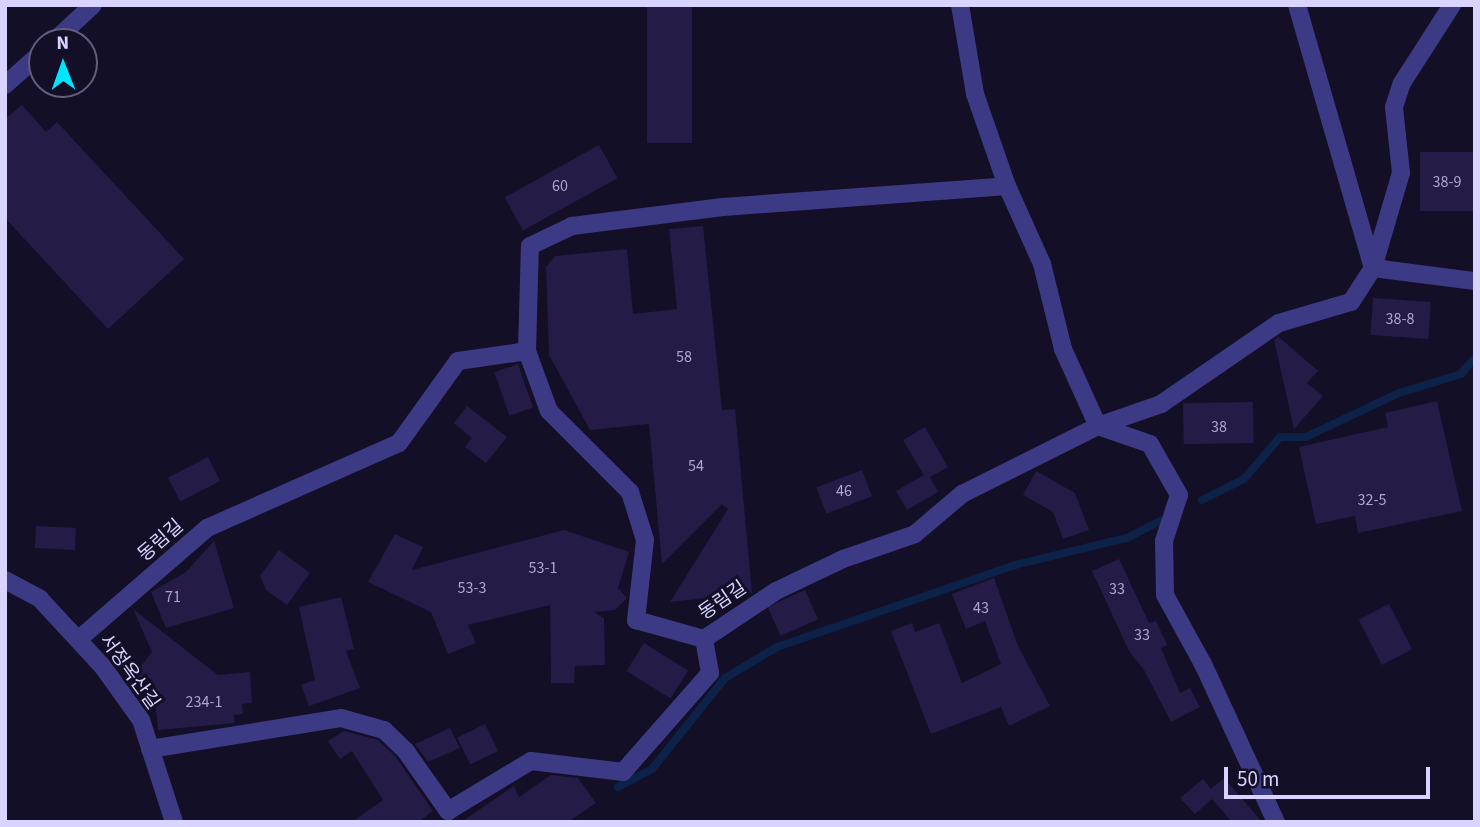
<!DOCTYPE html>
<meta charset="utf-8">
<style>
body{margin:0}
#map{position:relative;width:1480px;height:827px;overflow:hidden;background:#130f26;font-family:"Source Sans 3","Noto Sans KR",sans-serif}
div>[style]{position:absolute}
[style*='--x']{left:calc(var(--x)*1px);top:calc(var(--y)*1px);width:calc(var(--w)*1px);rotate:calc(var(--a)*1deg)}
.stream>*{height:8px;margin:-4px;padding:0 4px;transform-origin:4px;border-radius:4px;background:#0c2248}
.building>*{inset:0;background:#241b47;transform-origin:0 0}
.minor>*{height:18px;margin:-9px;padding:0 9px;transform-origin:9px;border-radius:9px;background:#3d3a85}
span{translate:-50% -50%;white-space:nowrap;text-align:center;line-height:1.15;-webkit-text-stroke:6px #130f26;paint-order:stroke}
.number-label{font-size:16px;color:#aca6d1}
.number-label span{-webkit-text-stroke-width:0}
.street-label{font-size:19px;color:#d9d4ff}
.frame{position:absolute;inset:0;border:7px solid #d9d4ff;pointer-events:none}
.north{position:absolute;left:28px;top:28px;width:70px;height:70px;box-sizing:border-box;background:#130f26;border:2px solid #625e7d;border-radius:50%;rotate:359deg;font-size:19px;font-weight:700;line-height:28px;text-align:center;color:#d9d4ff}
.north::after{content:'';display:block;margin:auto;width:24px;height:32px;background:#00e5ff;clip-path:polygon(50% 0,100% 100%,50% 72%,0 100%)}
.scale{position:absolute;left:1224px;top:767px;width:206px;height:32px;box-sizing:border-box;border:4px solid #d9d4ff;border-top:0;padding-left:9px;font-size:21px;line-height:24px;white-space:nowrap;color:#d9d4ff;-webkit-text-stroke:5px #130f26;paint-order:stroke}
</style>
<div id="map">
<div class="stream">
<i style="--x:1202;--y:500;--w:47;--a:-26.6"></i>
<i style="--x:1244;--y:479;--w:55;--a:-49.4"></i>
<i style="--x:1280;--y:437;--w:26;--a:0"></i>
<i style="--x:1306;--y:437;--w:103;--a:-25.3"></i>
<i style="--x:1399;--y:393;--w:65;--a:-17"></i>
<i style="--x:1461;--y:374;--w:21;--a:-49"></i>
<i style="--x:618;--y:787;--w:38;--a:-28"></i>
<i style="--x:652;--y:769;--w:117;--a:-51.3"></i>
<i style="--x:725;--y:678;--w:61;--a:-30.8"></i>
<i style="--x:777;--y:647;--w:252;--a:-19"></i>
<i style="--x:1015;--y:565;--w:115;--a:-13.6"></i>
<i style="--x:1127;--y:538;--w:39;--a:-27"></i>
</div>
<div class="building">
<i style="left:647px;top:5px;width:45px;height:138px"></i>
<i style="clip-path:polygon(22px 105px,46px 132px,57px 122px,184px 259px,108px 329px,5px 218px,5px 119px)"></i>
<i style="left:599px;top:145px;width:38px;height:108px;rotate:61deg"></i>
<i style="left:1420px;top:152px;width:55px;height:59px"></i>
<i style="clip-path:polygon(703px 226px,722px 410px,735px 409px,752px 593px,670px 602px,728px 509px,722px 504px,662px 564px,649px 424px,590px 430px,549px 355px,546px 267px,555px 256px,627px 249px,633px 314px,677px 309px,669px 229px)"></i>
<i style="left:1373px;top:298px;width:58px;height:37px;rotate:4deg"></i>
<i style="clip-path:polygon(1279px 337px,1318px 371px,1307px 383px,1323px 396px,1294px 429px,1274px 340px)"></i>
<i style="left:518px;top:364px;width:46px;height:25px;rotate:71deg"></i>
<i style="clip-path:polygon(1437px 401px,1462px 511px,1358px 533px,1355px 516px,1316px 524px,1299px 447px,1388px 427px,1385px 413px)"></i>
<i style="left:1253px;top:402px;width:41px;height:70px;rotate:89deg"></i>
<i style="clip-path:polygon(467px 406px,507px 437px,486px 463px,465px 447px,472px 438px,454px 423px)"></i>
<i style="clip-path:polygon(925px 427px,948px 467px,930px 477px,938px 492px,907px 510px,896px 491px,924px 475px,903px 440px)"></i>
<i style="left:208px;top:457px;width:27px;height:45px;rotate:63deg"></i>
<i style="left:862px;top:470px;width:28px;height:49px;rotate:69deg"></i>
<i style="clip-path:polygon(1036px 471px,1075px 493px,1089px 530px,1063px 539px,1053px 512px,1023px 495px)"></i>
<i style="left:36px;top:526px;width:40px;height:22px;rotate:3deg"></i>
<i style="clip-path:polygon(564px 530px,629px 552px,618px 588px,627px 598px,615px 610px,594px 612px,604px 618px,605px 665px,575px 666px,574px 683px,551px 683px,550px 605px,468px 625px,476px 643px,448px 654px,431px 612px,368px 582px,395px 534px,423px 547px,412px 570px)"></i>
<i style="clip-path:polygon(214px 541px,234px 608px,166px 628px,151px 592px,186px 572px)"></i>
<i style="clip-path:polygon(279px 550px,310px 573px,287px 605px,266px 590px,260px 576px)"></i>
<i style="clip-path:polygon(1119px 559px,1149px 623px,1156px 621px,1167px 645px,1161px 648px,1180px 693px,1190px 688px,1200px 707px,1171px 722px,1144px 670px,1129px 651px,1092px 571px)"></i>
<i style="clip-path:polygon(994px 578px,1018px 646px,1050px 706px,1009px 726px,1001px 707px,931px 734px,891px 631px,912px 623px,915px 632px,939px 623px,962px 683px,1001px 664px,985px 621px,966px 629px,952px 594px)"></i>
<i style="left:805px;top:590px;width:32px;height:41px;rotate:66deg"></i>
<i style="clip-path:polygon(341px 597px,354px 649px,346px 651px,360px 688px,309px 706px,301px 685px,315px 680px,299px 607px)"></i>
<i style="left:1389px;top:604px;width:51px;height:34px;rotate:63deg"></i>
<i style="clip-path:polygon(133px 609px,218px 675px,250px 672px,252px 703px,242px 704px,243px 714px,234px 715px,235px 723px,158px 730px,154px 690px,134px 675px,152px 652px)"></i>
<i style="left:644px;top:643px;width:52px;height:33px;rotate:32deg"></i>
<i style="left:485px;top:724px;width:30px;height:31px;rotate:64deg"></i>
<i style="clip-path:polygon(450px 728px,460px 748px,428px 762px,415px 744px)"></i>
<i style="clip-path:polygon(344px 731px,378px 740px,396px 757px,433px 811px,418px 822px,352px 822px,383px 800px,352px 751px,340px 759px,328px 741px)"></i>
<i style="clip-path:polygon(551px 775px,578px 778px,596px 803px,568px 822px,461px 822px,514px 786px,519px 797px)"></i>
<i style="clip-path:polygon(1224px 778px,1262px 822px,1232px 822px,1212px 799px,1195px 814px,1180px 798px,1203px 779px,1211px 789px)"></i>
</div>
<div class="minor">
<i style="--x:960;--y:5;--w:90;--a:80.4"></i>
<i style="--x:975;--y:94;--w:97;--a:70.8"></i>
<i style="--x:1007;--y:186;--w:85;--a:65.8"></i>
<i style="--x:1042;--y:264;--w:88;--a:76.1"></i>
<i style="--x:1063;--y:349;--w:85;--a:65.6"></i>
<i style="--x:1098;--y:426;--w:67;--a:-19.2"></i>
<i style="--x:1161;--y:404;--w:143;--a:-34.5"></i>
<i style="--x:1279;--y:323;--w:75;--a:-16.3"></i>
<i style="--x:1351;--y:302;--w:40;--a:-57.1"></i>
<i style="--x:1373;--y:268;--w:99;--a:-73.6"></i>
<i style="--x:1401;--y:173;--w:66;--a:-96.1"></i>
<i style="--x:1394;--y:107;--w:25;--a:-72"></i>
<i style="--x:1402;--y:83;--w:93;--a:-57.3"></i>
<i style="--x:1297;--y:5;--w:274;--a:73.9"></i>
<i style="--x:1373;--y:268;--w:103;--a:7.3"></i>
<i style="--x:53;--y:42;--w:54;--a:-42.8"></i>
<i style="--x:5;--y:85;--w:50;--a:-41.7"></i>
<i style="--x:527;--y:351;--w:105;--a:-88.4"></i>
<i style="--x:530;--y:246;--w:47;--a:-25.5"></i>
<i style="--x:572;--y:226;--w:152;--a:-7.2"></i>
<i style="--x:723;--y:207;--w:285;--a:-4.2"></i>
<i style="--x:5;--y:580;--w:40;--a:28"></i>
<i style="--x:40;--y:599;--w:93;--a:47.2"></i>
<i style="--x:103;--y:667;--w:65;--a:54.4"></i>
<i style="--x:141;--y:720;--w:107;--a:72.1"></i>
<i style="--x:79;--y:639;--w:169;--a:-40.9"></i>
<i style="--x:207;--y:528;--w:210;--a:-23.9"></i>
<i style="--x:399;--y:443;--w:101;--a:-54.3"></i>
<i style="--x:458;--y:361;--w:70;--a:-8.2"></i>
<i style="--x:527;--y:351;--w:64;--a:69.9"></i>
<i style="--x:549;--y:411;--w:115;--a:45"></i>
<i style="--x:630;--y:492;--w:50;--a:72.6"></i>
<i style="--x:645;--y:540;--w:81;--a:96.4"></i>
<i style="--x:636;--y:620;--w:71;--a:15.6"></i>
<i style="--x:704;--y:639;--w:87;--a:-33.7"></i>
<i style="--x:776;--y:591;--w:74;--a:-25.5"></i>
<i style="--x:843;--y:559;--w:76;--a:-19.1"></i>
<i style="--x:915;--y:534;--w:62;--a:-40.4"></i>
<i style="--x:962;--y:494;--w:152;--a:-26.6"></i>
<i style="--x:1098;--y:426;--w:55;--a:19.1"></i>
<i style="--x:1150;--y:444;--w:59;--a:60.4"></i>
<i style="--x:1179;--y:495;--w:48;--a:108.1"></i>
<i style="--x:1164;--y:541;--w:54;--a:88.9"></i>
<i style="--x:1165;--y:595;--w:79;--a:61.2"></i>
<i style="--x:1203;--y:664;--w:174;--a:65.2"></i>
<i style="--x:150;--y:749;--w:193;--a:-9.2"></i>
<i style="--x:341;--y:718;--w:45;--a:15.6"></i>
<i style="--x:384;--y:730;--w:29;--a:44"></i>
<i style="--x:405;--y:750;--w:75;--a:54.8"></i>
<i style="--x:448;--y:811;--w:97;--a:-31.1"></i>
<i style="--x:531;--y:761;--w:93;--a:6.8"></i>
<i style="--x:623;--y:772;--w:132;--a:-48.7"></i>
<i style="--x:710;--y:673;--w:35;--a:-100"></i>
</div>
<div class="number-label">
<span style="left:1447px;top:182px">38-9</span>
<span style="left:560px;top:186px">60</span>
<span style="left:1400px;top:319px">38-8</span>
<span style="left:684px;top:357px">58</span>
<span style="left:1219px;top:427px">38</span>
<span style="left:696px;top:466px">54</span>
<span style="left:844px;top:491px">46</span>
<span style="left:1372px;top:500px">32-5</span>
<span style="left:543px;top:568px">53-1</span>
<span style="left:472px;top:588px">53-3</span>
<span style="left:1117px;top:589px">33</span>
<span style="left:173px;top:597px">71</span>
<span style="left:981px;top:608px">43</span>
<span style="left:1142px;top:635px">33</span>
<span style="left:204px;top:702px">234-1</span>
</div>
<div class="street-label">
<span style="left:161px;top:541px;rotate:-41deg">동림길</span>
<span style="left:723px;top:601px;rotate:-34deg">동림길</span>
<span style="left:129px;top:672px;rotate:54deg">서정옥산길</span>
</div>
<div class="frame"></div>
<div class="north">N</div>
<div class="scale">50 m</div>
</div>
